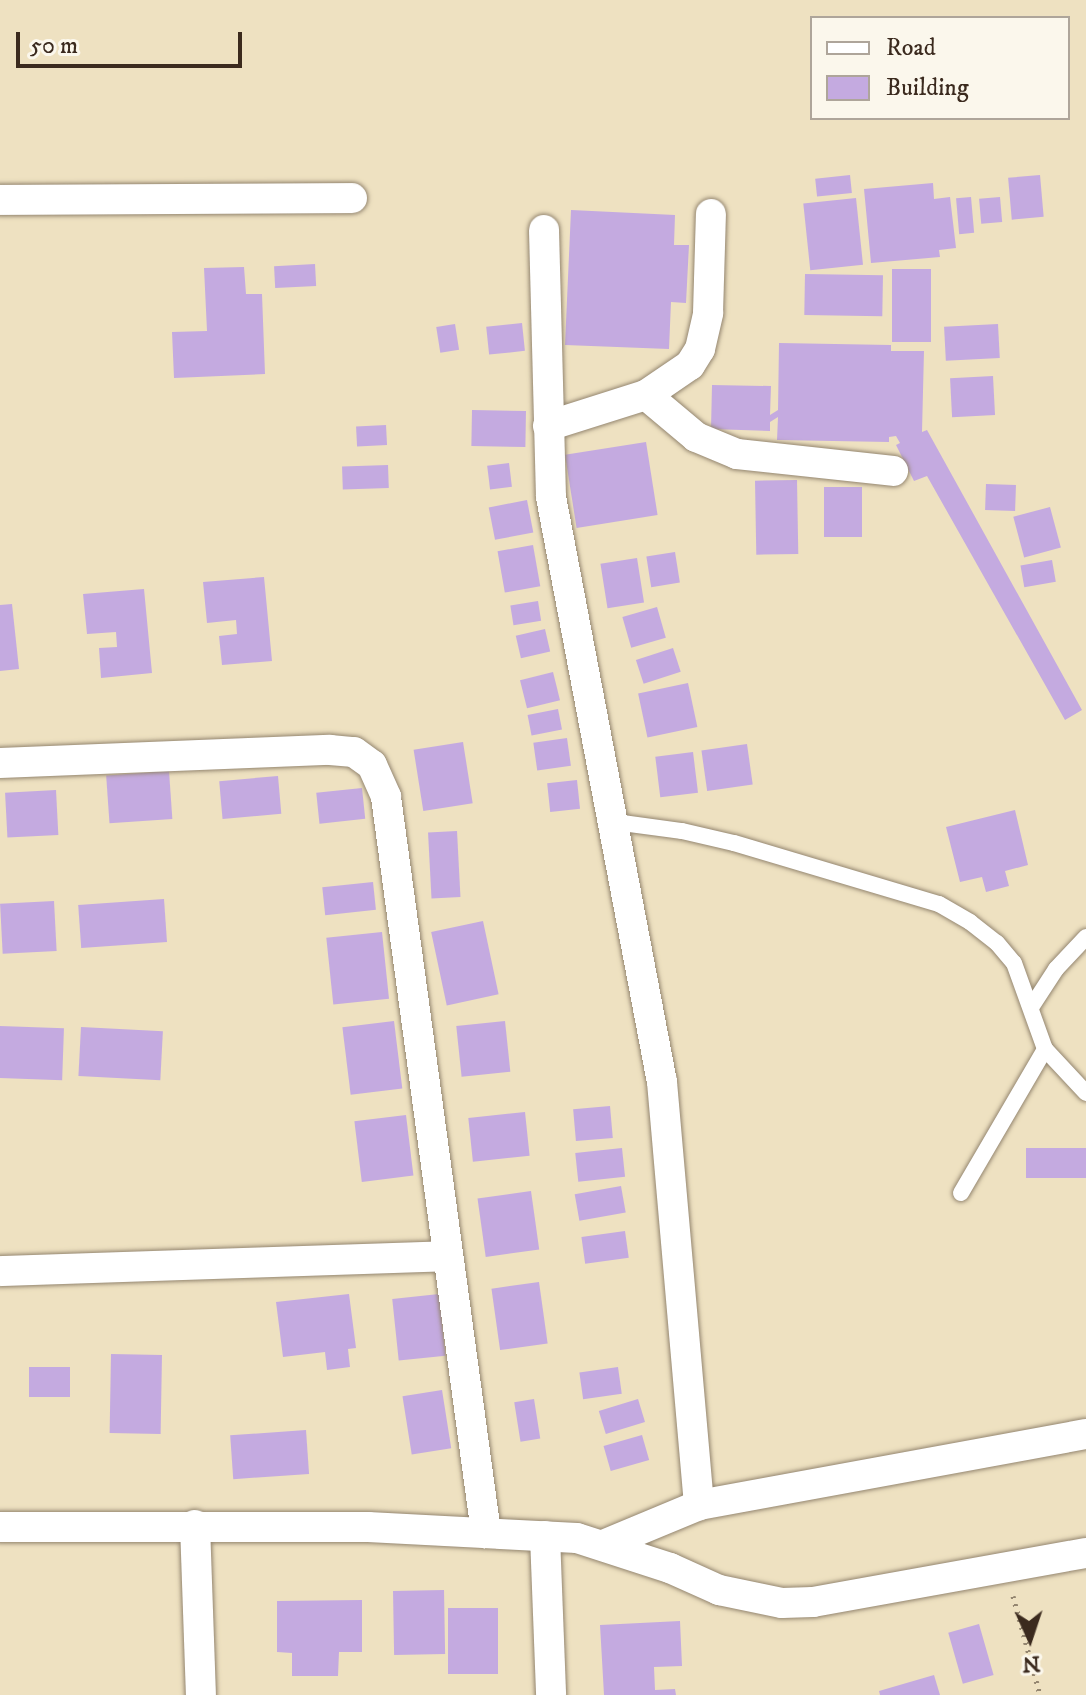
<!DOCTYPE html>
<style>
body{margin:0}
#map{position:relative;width:1086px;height:1695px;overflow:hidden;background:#eee1c1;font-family:"IM FELL DW Pica",serif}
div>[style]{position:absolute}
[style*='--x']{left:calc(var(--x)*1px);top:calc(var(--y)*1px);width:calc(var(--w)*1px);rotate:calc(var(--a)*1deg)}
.building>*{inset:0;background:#c4aae0;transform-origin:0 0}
.path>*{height:5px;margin-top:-2.5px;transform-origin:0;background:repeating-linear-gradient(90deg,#948670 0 2px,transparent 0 8px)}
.roads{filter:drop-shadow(0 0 2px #948670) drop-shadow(0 0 2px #948670)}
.lane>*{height:16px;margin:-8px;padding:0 8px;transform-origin:8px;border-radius:8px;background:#fff}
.street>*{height:30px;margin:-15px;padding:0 15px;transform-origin:15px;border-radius:15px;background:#fff}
span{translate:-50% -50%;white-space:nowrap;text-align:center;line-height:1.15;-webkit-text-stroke:7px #fbf7ec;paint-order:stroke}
.legend{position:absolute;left:810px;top:16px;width:260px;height:104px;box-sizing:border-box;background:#fbf7ec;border:2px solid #aea59a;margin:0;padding:10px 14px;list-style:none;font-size:24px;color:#3b2a1e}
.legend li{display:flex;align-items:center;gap:16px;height:40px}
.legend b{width:40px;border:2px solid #aea59a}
.north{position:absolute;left:990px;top:1599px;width:80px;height:80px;-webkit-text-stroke:6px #fbf7ec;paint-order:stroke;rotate:177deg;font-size:22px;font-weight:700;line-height:32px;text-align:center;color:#3b2a1e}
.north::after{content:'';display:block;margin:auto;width:28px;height:36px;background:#3b2a1e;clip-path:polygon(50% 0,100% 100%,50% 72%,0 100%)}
.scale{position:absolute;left:16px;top:32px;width:226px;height:36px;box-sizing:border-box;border:4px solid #3b2a1e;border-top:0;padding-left:10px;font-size:24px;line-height:28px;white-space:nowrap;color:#3b2a1e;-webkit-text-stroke:6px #fbf7ec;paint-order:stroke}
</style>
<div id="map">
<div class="building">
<i style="left:850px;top:175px;width:18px;height:35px;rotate:84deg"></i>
<i style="left:1040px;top:175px;width:42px;height:32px;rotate:85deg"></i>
<i style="clip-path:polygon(933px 183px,934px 199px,950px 197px,956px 248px,939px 250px,940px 257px,871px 263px,864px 189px)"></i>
<i style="left:971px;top:197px;width:36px;height:15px;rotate:85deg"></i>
<i style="left:1000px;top:197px;width:25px;height:21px;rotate:85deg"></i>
<i style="left:856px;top:198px;width:67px;height:53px;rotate:84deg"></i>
<i style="clip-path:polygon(571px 210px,675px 215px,674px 245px,689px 245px,686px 303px,671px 302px,669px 349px,565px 345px)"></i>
<i style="left:315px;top:264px;width:22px;height:41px;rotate:87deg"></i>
<i style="clip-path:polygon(244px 267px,246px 294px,262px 294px,265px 374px,174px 378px,172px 332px,207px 331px,204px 268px)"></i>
<i style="left:931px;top:269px;width:73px;height:39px;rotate:90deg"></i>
<i style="left:805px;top:274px;width:78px;height:41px;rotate:1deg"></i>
<i style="left:522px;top:323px;width:28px;height:36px;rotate:84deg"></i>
<i style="left:455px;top:324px;width:26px;height:19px;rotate:81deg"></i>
<i style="left:998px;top:324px;width:34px;height:54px;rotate:87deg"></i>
<i style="clip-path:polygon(779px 343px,891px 345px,891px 351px,924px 351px,922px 432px,927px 430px,1082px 710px,1065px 720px,927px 476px,914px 481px,896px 445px,900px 443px,896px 436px,889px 437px,889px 442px,777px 440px,778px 417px,770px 422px,770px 431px,711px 429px,712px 385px,771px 386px,770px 415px,778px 410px)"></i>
<i style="left:993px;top:376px;width:39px;height:43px;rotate:87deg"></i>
<i style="left:472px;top:410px;width:54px;height:36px;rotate:1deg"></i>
<i style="left:386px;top:425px;width:20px;height:30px;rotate:87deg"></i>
<i style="left:646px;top:442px;width:74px;height:82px;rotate:81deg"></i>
<i style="left:509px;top:463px;width:24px;height:22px;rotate:83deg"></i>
<i style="left:388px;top:465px;width:23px;height:46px;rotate:88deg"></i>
<i style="left:797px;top:480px;width:74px;height:42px;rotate:89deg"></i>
<i style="left:986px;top:484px;width:30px;height:26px;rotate:2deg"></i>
<i style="left:824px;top:487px;width:38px;height:50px"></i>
<i style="left:527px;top:500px;width:33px;height:39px;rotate:79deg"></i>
<i style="left:1050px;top:507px;width:42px;height:38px;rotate:75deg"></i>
<i style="left:533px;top:545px;width:42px;height:36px;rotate:80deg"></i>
<i style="left:675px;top:552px;width:31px;height:29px;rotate:81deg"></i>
<i style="left:637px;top:558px;width:45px;height:37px;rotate:81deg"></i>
<i style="left:1052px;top:560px;width:22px;height:32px;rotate:80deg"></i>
<i style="clip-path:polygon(264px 577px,272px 661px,222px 665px,219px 636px,237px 634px,236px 620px,207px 623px,203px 582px)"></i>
<i style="clip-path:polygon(144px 589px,152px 673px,101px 678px,99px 648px,117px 647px,116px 632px,87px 634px,83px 594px)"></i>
<i style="left:538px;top:601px;width:20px;height:28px;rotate:81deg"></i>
<i style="clip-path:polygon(12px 604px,19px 669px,0 671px,0 605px)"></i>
<i style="left:657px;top:607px;width:32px;height:36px;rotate:74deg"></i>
<i style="left:545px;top:629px;width:23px;height:30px;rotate:77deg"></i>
<i style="left:673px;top:648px;width:25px;height:39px;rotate:72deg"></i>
<i style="left:553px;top:672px;width:29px;height:34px;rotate:76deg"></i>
<i style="left:688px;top:683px;width:45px;height:51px;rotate:78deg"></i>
<i style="left:558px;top:709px;width:21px;height:31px;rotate:79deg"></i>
<i style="left:567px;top:738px;width:28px;height:34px;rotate:82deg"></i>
<i style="left:463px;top:742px;width:62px;height:50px;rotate:81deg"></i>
<i style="left:747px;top:744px;width:41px;height:46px;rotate:82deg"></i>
<i style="left:693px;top:752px;width:41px;height:38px;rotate:83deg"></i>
<i style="left:169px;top:771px;width:48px;height:63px;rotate:86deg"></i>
<i style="left:278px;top:776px;width:38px;height:59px;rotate:85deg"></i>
<i style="left:577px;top:780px;width:29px;height:30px;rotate:84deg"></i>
<i style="left:362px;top:788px;width:31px;height:46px;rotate:84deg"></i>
<i style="left:56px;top:790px;width:45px;height:51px;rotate:87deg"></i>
<i style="clip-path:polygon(1015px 810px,1028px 865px,1005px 871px,1009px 886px,986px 892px,982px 877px,960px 882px,946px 827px)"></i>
<i style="left:457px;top:831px;width:66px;height:29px;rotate:87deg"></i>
<i style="left:373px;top:882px;width:28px;height:51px;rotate:84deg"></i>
<i style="left:164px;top:899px;width:43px;height:86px;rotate:86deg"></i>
<i style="left:54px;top:901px;width:50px;height:54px;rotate:87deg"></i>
<i style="left:483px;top:921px;width:75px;height:53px;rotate:78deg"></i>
<i style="left:382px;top:932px;width:67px;height:56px;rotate:84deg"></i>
<i style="left:394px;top:1021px;width:68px;height:52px;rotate:83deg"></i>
<i style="left:505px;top:1021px;width:51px;height:49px;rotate:84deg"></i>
<i style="left:0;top:1026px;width:64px;height:52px;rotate:2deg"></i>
<i style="left:81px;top:1027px;width:82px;height:49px;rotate:3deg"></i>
<i style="left:610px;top:1106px;width:32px;height:37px;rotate:85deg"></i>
<i style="left:525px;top:1112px;width:44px;height:57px;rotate:84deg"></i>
<i style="left:406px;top:1115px;width:61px;height:52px;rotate:83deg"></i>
<i style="left:622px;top:1148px;width:29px;height:47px;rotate:84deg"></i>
<i style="left:1086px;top:1148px;width:30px;height:60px;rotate:90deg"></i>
<i style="left:621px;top:1186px;width:27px;height:47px;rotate:80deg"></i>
<i style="left:531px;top:1191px;width:59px;height:54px;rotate:82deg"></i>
<i style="left:625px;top:1231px;width:27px;height:44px;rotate:82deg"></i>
<i style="left:539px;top:1282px;width:62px;height:48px;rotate:82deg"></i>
<i style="clip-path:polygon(349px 1294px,356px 1348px,348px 1349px,350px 1367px,327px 1370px,325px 1352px,283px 1357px,276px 1302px)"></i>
<i style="left:439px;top:1294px;width:62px;height:47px;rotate:84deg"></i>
<i style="left:111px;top:1354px;width:51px;height:79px;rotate:1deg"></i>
<i style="left:29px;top:1367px;width:41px;height:30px"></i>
<i style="left:618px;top:1367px;width:27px;height:39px;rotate:82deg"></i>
<i style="left:442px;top:1390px;width:59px;height:40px;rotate:81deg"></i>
<i style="left:534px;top:1399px;width:40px;height:20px;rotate:81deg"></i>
<i style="left:638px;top:1399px;width:24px;height:41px;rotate:73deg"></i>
<i style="left:306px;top:1430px;width:44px;height:76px;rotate:86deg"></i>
<i style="left:642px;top:1435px;width:26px;height:40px;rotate:74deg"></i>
<i style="left:444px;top:1590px;width:64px;height:51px;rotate:89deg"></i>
<i style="clip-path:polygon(362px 1600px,362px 1652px,339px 1652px,338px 1676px,292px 1676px,292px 1653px,277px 1652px,277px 1601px)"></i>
<i style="left:448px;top:1608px;width:50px;height:66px"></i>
<i style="clip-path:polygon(680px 1621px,682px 1666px,654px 1667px,655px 1690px,675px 1689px,676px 1695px,604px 1695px,600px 1625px)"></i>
<i style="left:979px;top:1624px;width:53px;height:32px;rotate:74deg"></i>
<i style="clip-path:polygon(934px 1675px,940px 1695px,880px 1695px,879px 1691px)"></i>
</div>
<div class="path">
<i style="--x:1013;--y:1596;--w:103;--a:74.7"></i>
</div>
<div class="roads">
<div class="lane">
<i style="--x:615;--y:822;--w:68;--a:7.7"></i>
<i style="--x:682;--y:831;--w:53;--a:13"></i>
<i style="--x:734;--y:843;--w:214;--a:16.6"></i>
<i style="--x:939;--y:904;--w:36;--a:30"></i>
<i style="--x:970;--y:922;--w:34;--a:38"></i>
<i style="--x:997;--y:943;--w:26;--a:50"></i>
<i style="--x:1014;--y:963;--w:91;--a:70.2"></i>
<i style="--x:1045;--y:1049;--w:60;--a:47"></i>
<i style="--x:1032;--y:1006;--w:44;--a:-57"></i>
<i style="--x:1056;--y:969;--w:44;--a:-46.8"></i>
<i style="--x:961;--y:1193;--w:167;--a:-59.7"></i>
</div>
<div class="street">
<i style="--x:0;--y:200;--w:352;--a:-0.3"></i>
<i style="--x:544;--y:230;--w:267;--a:88.5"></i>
<i style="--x:551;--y:497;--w:595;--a:79.26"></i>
<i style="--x:662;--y:1082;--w:425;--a:85"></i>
<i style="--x:646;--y:395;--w:65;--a:40"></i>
<i style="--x:696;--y:437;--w:44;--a:22.5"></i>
<i style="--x:737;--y:454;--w:157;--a:6.2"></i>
<i style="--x:548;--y:426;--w:103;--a:-17.6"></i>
<i style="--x:646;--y:395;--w:53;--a:-34.3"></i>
<i style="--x:690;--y:365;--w:19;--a:-58"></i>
<i style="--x:700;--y:349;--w:37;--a:-77"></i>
<i style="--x:708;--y:313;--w:99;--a:-88.3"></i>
<i style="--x:0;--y:763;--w:330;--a:-2.3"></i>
<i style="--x:330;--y:750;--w:24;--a:5"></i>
<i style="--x:354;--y:752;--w:22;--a:36"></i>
<i style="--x:372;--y:765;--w:35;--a:66"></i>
<i style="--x:386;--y:797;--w:743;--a:82.26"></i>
<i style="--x:0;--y:1271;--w:446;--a:-1.9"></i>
<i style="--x:195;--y:1525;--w:170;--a:88"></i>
<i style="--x:0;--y:1527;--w:368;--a:0"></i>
<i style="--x:368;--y:1527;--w:209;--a:3"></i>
<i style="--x:577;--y:1538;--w:98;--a:17.9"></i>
<i style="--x:670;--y:1568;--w:54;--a:24.2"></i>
<i style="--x:719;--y:1590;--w:64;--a:11.7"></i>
<i style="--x:782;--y:1603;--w:31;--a:-2"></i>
<i style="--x:813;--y:1602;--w:277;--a:-10.2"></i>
<i style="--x:545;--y:1536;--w:159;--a:87.8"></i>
<i style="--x:603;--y:1545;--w:104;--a:-22.6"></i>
<i style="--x:699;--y:1505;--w:393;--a:-10.4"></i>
</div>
</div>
<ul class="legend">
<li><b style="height:10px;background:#fff"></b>Road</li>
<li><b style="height:22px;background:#c4aae0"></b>Building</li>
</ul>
<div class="north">N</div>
<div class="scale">50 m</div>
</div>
